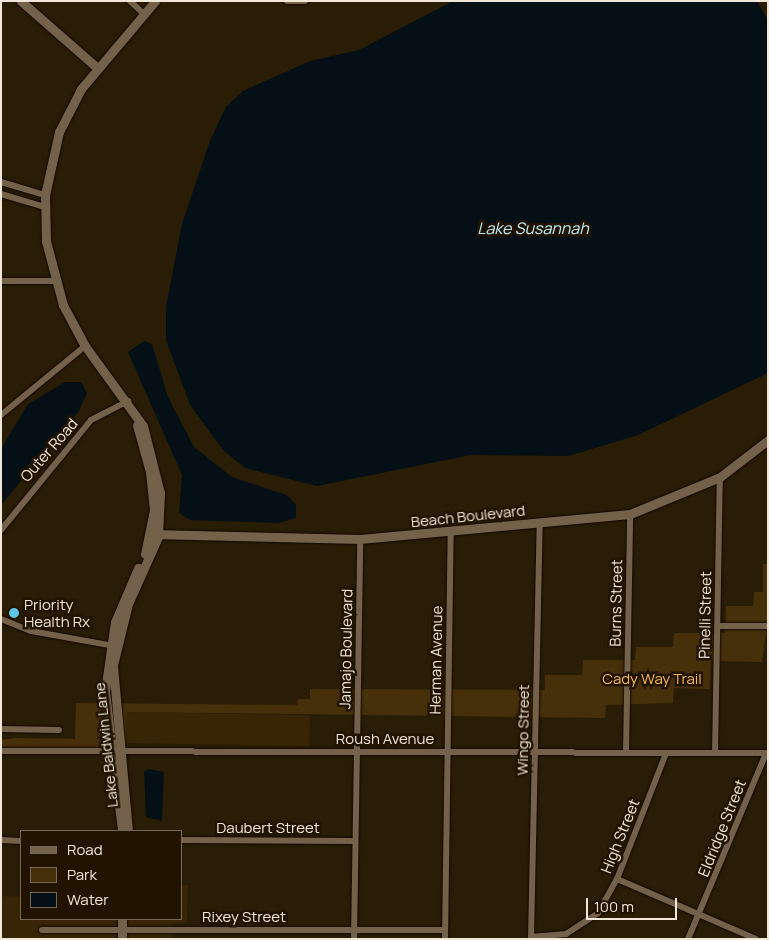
<!DOCTYPE html>
<style>
body{margin:0}
#map{position:relative;width:769px;height:940px;overflow:hidden;background:#2a1d05;font-family:Manrope,sans-serif}
div>[style]{position:absolute}
[style*='--x']{left:calc(var(--x)*1px);top:calc(var(--y)*1px);width:calc(var(--w)*1px);rotate:calc(var(--a)*1deg)}
.built>*{inset:0;background:#372505;transform-origin:0 0}
.green>*{inset:0;background:#45300a}
.water>*{inset:0;background:#041015}
.roads{filter:drop-shadow(0 0 1px #120600) drop-shadow(0 0 1px #120600)}
.street>*{height:6px;margin:-3px;padding:0 3px;transform-origin:3px;border-radius:3px;background:#736249}
.secondary>*{height:9px;margin:-4.5px;padding:0 4.5px;transform-origin:4.5px;border-radius:4.5px;background:#736249}
.dots>*{width:14px;height:14px;translate:-50% -50%;box-sizing:border-box;border:2px solid #211300;border-radius:50%}
span{translate:-50% -50%;white-space:nowrap;text-align:center;line-height:1.15;-webkit-text-stroke:5px #211300;paint-order:stroke}
.street-label{font-size:15px;color:#f0e7d9}
.poi-label{font-size:15px;color:#f0e7d9}
.left{translate:0 -50%;text-align:left}
.park-label{font-size:15px;color:#f6ba52}
.water-label{font-size:16px;color:#bbecfd;font-style:italic}
.frame{position:absolute;inset:0;border:2px solid #f0e7d9;pointer-events:none}
.legend{position:absolute;left:20px;top:830px;width:162px;height:90px;box-sizing:border-box;background:#211300;border:1px solid #746857;margin:0;padding:6px 9px;list-style:none;font-size:15px;color:#f0e7d9}
.legend li{display:flex;align-items:center;gap:10px;height:25px}
.legend b{width:25px;border:1px solid #746857}
.scale{position:absolute;left:586px;top:898px;width:91px;height:22px;box-sizing:border-box;border:2px solid #f0e7d9;border-top:0;padding-left:6px;font-size:15px;line-height:18px;white-space:nowrap;color:#f0e7d9;-webkit-text-stroke:4px #211300;paint-order:stroke}
</style>
<div id="map">
<div class="built">
<i style="left:127px;top:712px;width:183px;height:31px;rotate:1deg"></i>
<i style="clip-path:polygon(181px 885px,188px 885px,187px 923px,173px 923px,172px 939px,1px 939px,1px 896px,21px 897px,21px 919px,181px 919px)"></i>
</div>
<div class="green">
<i style="clip-path:polygon(763px 564px,768px 564px,768px 620px,762px 662px,711px 661px,710px 689px,674px 688px,673px 703px,606px 705px,605px 718px,127px 712px,126px 750px,1px 748px,1px 740px,17px 738px,75px 739px,76px 703px,297px 705px,298px 699px,310px 699px,310px 689px,545px 690px,545px 675px,582px 675px,583px 660px,635px 660px,636px 647px,673px 647px,674px 633px,725px 633px,726px 606px,753px 606px,754px 592px,763px 592px)"></i>
</div>
<div class="water">
<i style="clip-path:polygon(453px 1px,757px 1px,768px 20px,768px 373px,638px 435px,569px 456px,471px 455px,317px 486px,245px 468px,223px 450px,190px 405px,166px 340px,166px 307px,182px 224px,211px 138px,226px 107px,243px 91px,310px 61px,359px 50px)"></i>
<i style="clip-path:polygon(144px 341px,152px 344px,168px 397px,194px 447px,232px 477px,287px 495px,296px 505px,296px 518px,279px 523px,190px 520px,179px 513px,182px 475px,128px 352px)"></i>
<i style="clip-path:polygon(65px 382px,81px 382px,87px 393px,79px 411px,1px 505px,1px 449px,28px 404px)"></i>
<i style="clip-path:polygon(148px 769px,164px 772px,162px 821px,146px 817px,144px 771px)"></i>
</div>
<div class="roads">
<div class="street">
<i style="--x:130;--y:1;--w:19;--a:43"></i>
<i style="--x:287;--y:1;--w:18;--a:0"></i>
<i style="--x:1;--y:182;--w:46;--a:16.5"></i>
<i style="--x:1;--y:194;--w:46;--a:16.5"></i>
<i style="--x:1;--y:281;--w:53;--a:0"></i>
<i style="--x:1;--y:415;--w:109;--a:-39.4"></i>
<i style="--x:1;--y:530;--w:142;--a:-50.7"></i>
<i style="--x:91;--y:420;--w:42;--a:-27.2"></i>
<i style="--x:1;--y:619;--w:32;--a:22"></i>
<i style="--x:31;--y:631;--w:84;--a:10.2"></i>
<i style="--x:718;--y:626;--w:50;--a:0"></i>
<i style="--x:1;--y:729;--w:58;--a:1"></i>
<i style="--x:1;--y:751;--w:767;--a:0.15"></i>
<i style="--x:626;--y:753;--w:239;--a:-89"></i>
<i style="--x:715;--y:753;--w:276;--a:-89"></i>
<i style="--x:1;--y:840;--w:20;--a:3"></i>
<i style="--x:181;--y:840;--w:174;--a:0.3"></i>
<i style="--x:617;--y:879;--w:151;--a:23.3"></i>
<i style="--x:42;--y:930;--w:403;--a:0"></i>
<i style="--x:531;--y:937;--w:35;--a:-5"></i>
<i style="--x:566;--y:934;--w:38;--a:-33"></i>
<i style="--x:598;--y:913;--w:39;--a:-61"></i>
<i style="--x:617;--y:879;--w:135;--a:-68.7"></i>
<i style="--x:354;--y:939;--w:400;--a:-89.1"></i>
<i style="--x:445;--y:939;--w:407;--a:-89.2"></i>
<i style="--x:531;--y:939;--w:416;--a:-88.8"></i>
<i style="--x:688;--y:939;--w:202;--a:-67.2"></i>
</div>
<div class="secondary">
<i style="--x:21;--y:1;--w:100;--a:41.3"></i>
<i style="--x:137;--y:425;--w:49;--a:74.5"></i>
<i style="--x:150;--y:472;--w:38;--a:84"></i>
<i style="--x:154;--y:510;--w:45;--a:101.6"></i>
<i style="--x:152;--y:534;--w:208;--a:1.4"></i>
<i style="--x:360;--y:539;--w:271;--a:-5.3"></i>
<i style="--x:630;--y:514;--w:97;--a:-22.3"></i>
<i style="--x:720;--y:477;--w:61;--a:-37.6"></i>
<i style="--x:122;--y:830;--w:140;--a:-97"></i>
<i style="--x:105;--y:691;--w:70;--a:-81.8"></i>
<i style="--x:115;--y:622;--w:59;--a:-66.9"></i>
<i style="--x:128;--y:831;--w:167;--a:-95.2"></i>
<i style="--x:113;--y:665;--w:63;--a:-76.2"></i>
<i style="--x:128;--y:604;--w:73;--a:-65.9"></i>
<i style="--x:158;--y:537;--w:44;--a:-87.4"></i>
<i style="--x:160;--y:493;--w:69;--a:-104.2"></i>
<i style="--x:143;--y:426;--w:99;--a:-125.9"></i>
<i style="--x:85;--y:346;--w:47;--a:-118.2"></i>
<i style="--x:63;--y:305;--w:66;--a:-104.9"></i>
<i style="--x:46;--y:241;--w:46;--a:-91.2"></i>
<i style="--x:45;--y:195;--w:65;--a:-77.5"></i>
<i style="--x:59;--y:132;--w:48;--a:-62.9"></i>
<i style="--x:81;--y:89;--w:115;--a:-49.9"></i>
<i style="--x:122;--y:939;--w:20;--a:-90"></i>
</div>
</div>
<div class="dots">
<i style="left:14px;top:613px;background:#5dc7e8"></i>
</div>
<div class="street-label">
<span style="left:49px;top:450px;rotate:-49deg">Outer Road</span>
<span style="left:468px;top:516px;rotate:-6deg">Beach Boulevard</span>
<span style="left:616px;top:603px;rotate:-89deg">Burns Street</span>
<span style="left:705px;top:615px;rotate:-89deg">Pinelli Street</span>
<span style="left:346px;top:649px;rotate:-89deg">Jamajo Boulevard</span>
<span style="left:436px;top:660px;rotate:-89deg">Herman Avenue</span>
<span style="left:523px;top:730px;rotate:-89deg">Wingo Street</span>
<span style="left:385px;top:739px">Roush Avenue</span>
<span style="left:106px;top:745px;rotate:-96deg">Lake Baldwin Lane</span>
<span style="left:268px;top:828px">Daubert Street</span>
<span style="left:722px;top:828px;rotate:-68deg">Eldridge Street</span>
<span style="left:620px;top:836px;rotate:-68deg">High Street</span>
<span style="left:244px;top:917px">Rixey Street</span>
</div>
<div class="poi-label">
<span class="left" style="left:24px;top:613px">Priority<br>Health Rx</span>
</div>
<div class="park-label">
<span style="left:652px;top:679px">Cady Way Trail</span>
</div>
<div class="water-label">
<span style="left:533px;top:228px">Lake Susannah</span>
</div>
<div class="frame"></div>
<ul class="legend">
<li><b style="height:6px;background:#736249"></b>Road</li>
<li><b style="height:14px;background:#45300a"></b>Park</li>
<li><b style="height:14px;background:#041015"></b>Water</li>
</ul>
<div class="scale">100 m</div>
</div>
